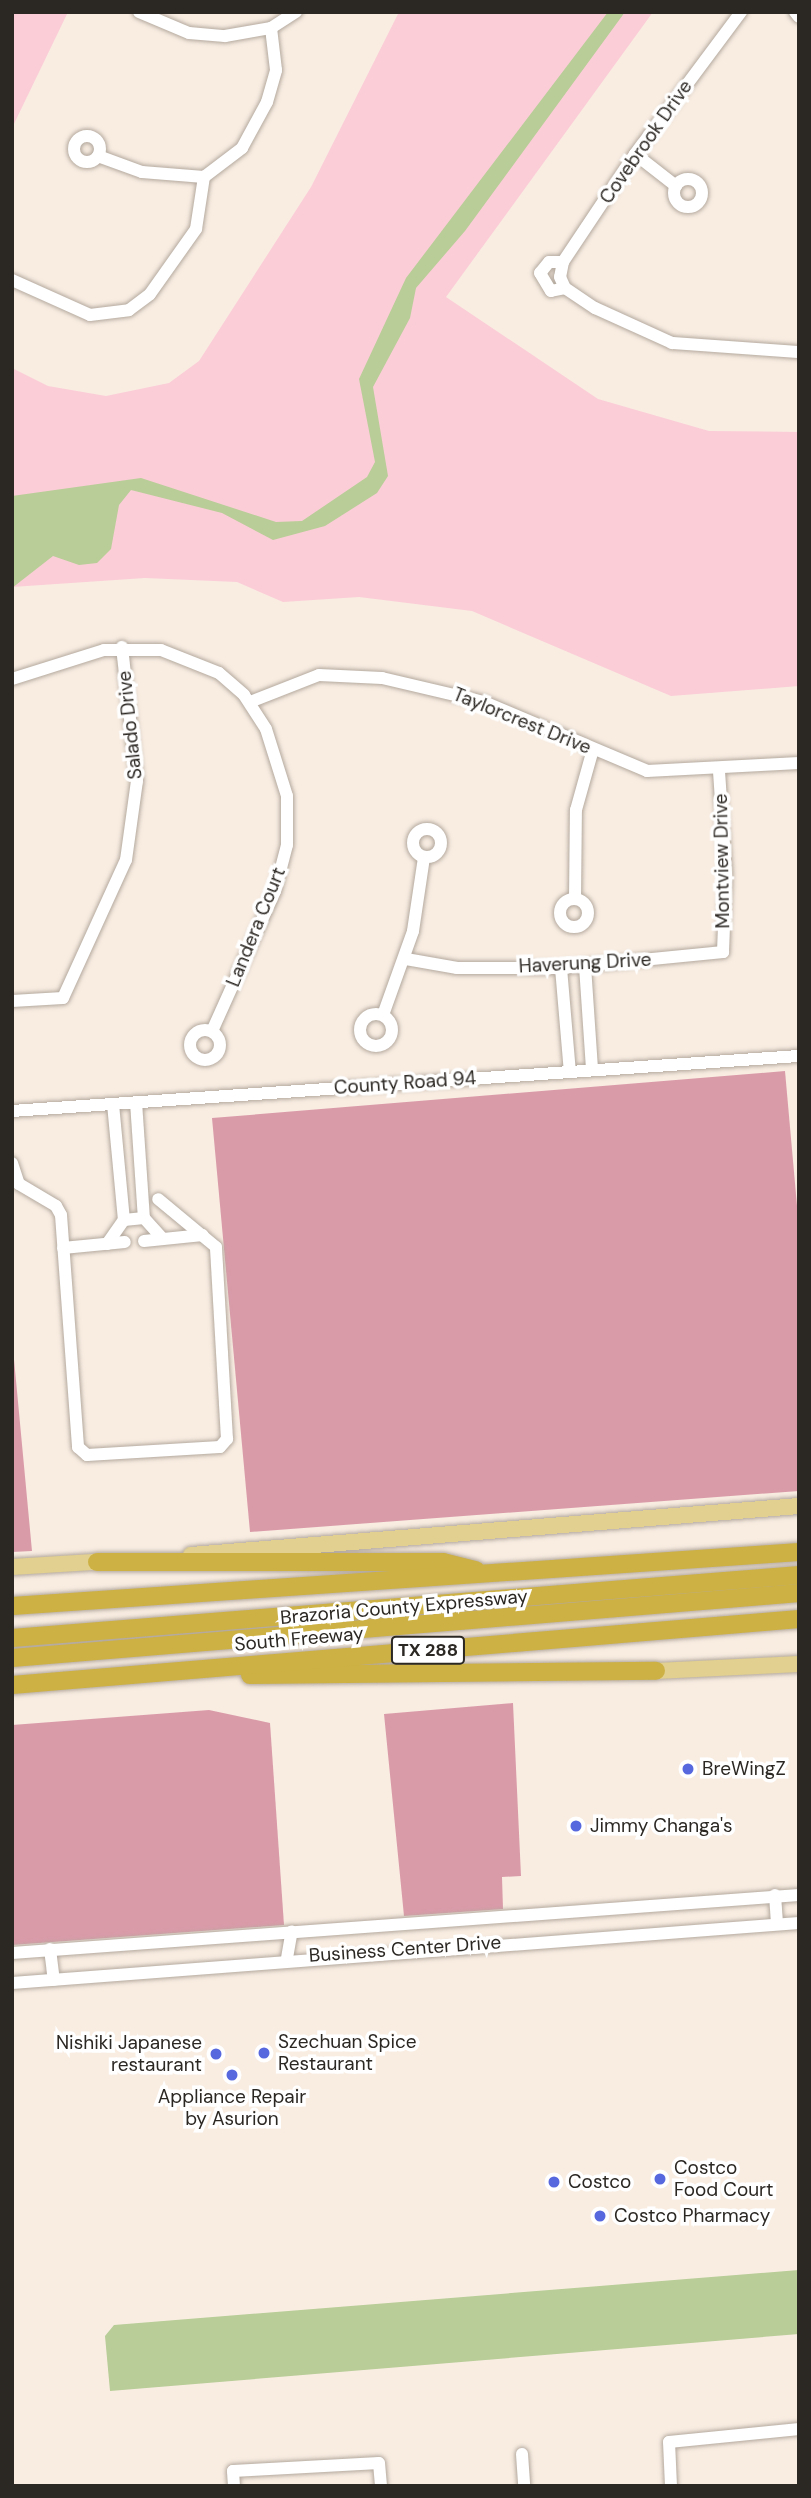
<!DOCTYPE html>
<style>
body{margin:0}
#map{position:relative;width:811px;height:2498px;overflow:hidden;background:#f9ede2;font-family:"DM Sans",sans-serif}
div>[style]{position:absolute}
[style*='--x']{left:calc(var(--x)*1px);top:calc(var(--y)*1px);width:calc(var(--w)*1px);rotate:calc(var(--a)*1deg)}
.green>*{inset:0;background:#fbcdd7}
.forest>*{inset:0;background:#da9ba9}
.water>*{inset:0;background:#b8cd97}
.roads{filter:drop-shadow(0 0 2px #b4a99e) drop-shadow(0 0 2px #b4a99e)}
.minor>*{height:12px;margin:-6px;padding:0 6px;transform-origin:6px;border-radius:6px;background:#fff}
.minor>.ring{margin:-6px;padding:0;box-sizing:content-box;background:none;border:12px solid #fff;border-radius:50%}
.major>*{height:16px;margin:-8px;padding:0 8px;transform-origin:8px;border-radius:8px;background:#e1d08f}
.highway>*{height:18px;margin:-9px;padding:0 9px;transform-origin:9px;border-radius:9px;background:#cdb144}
.dots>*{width:19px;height:19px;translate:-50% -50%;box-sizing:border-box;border:4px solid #fff;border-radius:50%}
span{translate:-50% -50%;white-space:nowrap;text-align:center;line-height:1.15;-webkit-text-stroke:7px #fff;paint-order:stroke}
.shield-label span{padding:2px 5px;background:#fff;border:2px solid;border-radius:5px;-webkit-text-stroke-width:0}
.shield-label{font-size:18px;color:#2b2723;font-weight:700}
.street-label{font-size:19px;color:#2b2723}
.poi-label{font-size:19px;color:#2b2723}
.left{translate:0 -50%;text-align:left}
.right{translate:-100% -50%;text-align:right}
.frame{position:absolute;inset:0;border:14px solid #2b2723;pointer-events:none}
</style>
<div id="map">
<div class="green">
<i style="clip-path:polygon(12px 12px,68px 12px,12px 128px)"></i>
<i style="clip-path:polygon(399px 12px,653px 12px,446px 297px,598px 399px,709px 431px,799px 432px,799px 686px,671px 696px,472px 611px,359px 597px,283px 602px,237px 582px,145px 578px,12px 587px,12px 368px,48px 386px,106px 396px,169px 383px,199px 361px,311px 187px)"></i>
</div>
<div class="forest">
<i style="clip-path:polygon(785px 1071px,799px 1228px,799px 1491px,250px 1532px,212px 1118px)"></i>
<i style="clip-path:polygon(12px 1338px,32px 1551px,12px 1552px)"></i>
<i style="clip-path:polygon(513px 1703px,521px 1876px,502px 1877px,503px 1909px,404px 1916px,384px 1714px)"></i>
<i style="clip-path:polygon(209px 1710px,270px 1723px,284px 1925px,12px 1945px,12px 1725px)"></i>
</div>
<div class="water">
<i style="clip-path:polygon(608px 12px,625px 12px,465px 231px,416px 288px,410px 318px,373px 387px,388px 476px,377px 493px,325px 526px,273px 540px,222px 513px,131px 490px,119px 505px,111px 549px,97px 563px,79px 565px,53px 556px,12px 588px,12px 496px,141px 478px,276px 522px,302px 521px,367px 477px,375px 462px,359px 379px,406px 278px)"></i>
<i style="clip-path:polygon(799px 2270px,799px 2334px,110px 2391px,105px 2336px,114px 2325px)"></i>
</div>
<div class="roads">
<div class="minor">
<i style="--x:139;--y:12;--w:54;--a:22.8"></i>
<i style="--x:189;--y:33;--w:36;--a:5"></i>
<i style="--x:225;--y:36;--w:47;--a:-9.9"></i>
<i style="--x:271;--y:28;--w:30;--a:-33"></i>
<i style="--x:741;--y:12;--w:177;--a:126.7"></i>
<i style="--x:635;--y:154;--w:130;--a:123.7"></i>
<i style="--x:563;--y:262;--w:15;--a:101"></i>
<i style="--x:560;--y:277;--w:12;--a:66"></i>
<i style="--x:565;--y:288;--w:36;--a:34"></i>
<i style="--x:595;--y:308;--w:85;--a:24.4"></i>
<i style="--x:672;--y:343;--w:127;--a:4.1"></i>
<i style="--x:795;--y:12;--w:6;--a:51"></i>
<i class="ring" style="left:74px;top:136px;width:14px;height:14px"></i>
<i style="--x:635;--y:154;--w:52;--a:38"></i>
<i style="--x:98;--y:156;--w:47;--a:20"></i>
<i style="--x:142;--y:172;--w:62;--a:4.6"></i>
<i style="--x:204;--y:177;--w:48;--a:-37.3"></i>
<i style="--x:242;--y:148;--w:52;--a:-61.5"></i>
<i style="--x:267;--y:102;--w:33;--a:-74"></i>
<i style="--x:276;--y:70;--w:42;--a:-96.8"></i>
<i class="ring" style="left:674px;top:179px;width:16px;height:16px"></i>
<i style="--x:563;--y:262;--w:14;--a:180"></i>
<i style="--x:549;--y:262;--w:14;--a:129"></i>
<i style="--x:540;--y:273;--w:21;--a:59"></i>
<i style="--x:551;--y:291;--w:14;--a:-12"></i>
<i style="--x:12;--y:280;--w:85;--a:24.2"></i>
<i style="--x:90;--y:315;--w:39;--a:-7"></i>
<i style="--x:129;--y:310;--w:26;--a:-37"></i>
<i style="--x:150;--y:294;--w:80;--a:-54.7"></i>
<i style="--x:196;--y:229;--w:53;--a:-81.3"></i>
<i style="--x:12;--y:679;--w:96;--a:-17.5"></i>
<i style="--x:104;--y:650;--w:57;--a:0"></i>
<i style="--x:161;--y:650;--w:62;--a:21.6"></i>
<i style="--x:219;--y:673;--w:33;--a:41"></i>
<i style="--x:244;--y:695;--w:40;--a:57.1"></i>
<i style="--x:266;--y:729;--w:70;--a:72.6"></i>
<i style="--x:287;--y:796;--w:49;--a:90"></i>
<i style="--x:287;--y:845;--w:48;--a:104.6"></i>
<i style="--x:275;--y:891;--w:154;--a:114.2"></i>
<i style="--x:250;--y:702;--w:74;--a:-21.4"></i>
<i style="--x:319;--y:675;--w:63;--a:2.7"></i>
<i style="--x:382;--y:678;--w:105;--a:13.2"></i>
<i style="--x:484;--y:702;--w:177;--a:22.9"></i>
<i style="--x:647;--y:771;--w:152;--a:-3"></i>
<i class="ring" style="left:413px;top:829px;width:16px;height:16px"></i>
<i style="--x:575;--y:899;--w:89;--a:-89.4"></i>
<i style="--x:576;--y:810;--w:63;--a:-74.4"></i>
<i class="ring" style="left:560px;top:899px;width:16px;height:16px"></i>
<i style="--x:406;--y:959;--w:52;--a:10"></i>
<i style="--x:457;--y:968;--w:104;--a:0"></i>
<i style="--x:561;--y:968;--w:163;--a:-5.6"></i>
<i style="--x:723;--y:952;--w:78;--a:-87.8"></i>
<i style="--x:726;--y:874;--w:104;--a:-93.9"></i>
<i style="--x:585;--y:966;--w:104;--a:86.1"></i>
<i style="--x:561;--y:968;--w:104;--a:85.1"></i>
<i style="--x:12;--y:1001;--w:51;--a:-3.4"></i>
<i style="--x:63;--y:998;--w:152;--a:-65.5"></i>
<i style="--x:126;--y:860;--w:80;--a:-82.1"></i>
<i style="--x:137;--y:781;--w:135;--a:-96.4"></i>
<i class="ring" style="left:360px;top:1014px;width:20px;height:20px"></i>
<i style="--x:383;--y:1015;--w:89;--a:-70.3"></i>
<i style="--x:413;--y:931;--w:75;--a:-81.5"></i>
<i class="ring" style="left:190px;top:1030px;width:18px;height:18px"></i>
<i style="--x:136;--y:1102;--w:116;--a:86.1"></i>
<i style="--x:144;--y:1218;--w:28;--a:48"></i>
<i style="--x:113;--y:1104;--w:117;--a:84.6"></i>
<i style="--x:12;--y:1111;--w:789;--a:-4"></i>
<i style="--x:12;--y:1163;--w:22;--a:72"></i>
<i style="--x:19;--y:1184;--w:43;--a:30.7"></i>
<i style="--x:56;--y:1206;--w:10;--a:61"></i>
<i style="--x:61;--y:1215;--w:233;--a:85.8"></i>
<i style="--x:78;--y:1447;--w:12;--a:42"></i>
<i style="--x:87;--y:1455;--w:133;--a:-3.4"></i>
<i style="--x:220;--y:1447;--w:11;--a:-49"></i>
<i style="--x:227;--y:1439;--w:192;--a:-93.3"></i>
<i style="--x:216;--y:1247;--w:75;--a:-140.4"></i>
<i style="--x:144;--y:1241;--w:59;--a:-5.8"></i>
<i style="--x:107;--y:1244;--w:29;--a:-55"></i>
<i style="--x:124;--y:1220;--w:20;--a:-6"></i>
<i style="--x:63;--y:1248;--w:62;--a:-5.5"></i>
<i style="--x:775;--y:1895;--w:29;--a:86"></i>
<i style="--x:50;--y:1949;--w:31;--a:83"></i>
<i style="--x:12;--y:1953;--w:789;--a:-4.21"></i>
<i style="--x:287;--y:1958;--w:27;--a:-80"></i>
<i style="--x:12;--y:1983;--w:789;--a:-4.36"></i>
<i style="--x:522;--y:2454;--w:32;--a:86"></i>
<i style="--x:234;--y:2486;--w:15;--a:-94"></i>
<i style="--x:233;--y:2471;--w:146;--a:-3.1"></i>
<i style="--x:379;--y:2463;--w:23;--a:85"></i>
<i style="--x:671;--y:2486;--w:44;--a:-92.6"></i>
<i style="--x:669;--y:2442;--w:131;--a:-5.7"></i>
</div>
<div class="major">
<i style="--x:191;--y:1555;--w:610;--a:-4.61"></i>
<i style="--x:12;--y:1567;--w:97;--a:-3.5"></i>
<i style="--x:656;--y:1671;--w:143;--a:-2.8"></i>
</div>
<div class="highway">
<i style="--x:97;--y:1562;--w:346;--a:0"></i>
<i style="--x:443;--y:1562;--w:34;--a:14"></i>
<i style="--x:12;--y:1606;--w:789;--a:-3.93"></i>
<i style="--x:12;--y:1638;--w:790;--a:-4.58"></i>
<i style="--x:12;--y:1658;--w:790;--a:-4.72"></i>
<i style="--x:250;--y:1675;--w:406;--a:-0.6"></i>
<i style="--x:12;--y:1685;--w:790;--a:-4.79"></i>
</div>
</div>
<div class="dots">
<i style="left:688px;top:1769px;background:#5767de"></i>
<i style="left:576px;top:1826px;background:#5767de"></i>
<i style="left:264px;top:2053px;background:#5767de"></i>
<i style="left:216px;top:2054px;background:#5767de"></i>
<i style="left:232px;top:2075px;background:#5767de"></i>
<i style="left:660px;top:2179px;background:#5767de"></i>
<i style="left:554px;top:2182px;background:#5767de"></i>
<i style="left:600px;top:2216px;background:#5767de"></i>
</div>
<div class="shield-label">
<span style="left:428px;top:1650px">TX 288</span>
</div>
<div class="street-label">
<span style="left:646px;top:142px;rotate:-55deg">Covebrook Drive</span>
<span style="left:522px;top:721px;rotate:22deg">Taylorcrest Drive</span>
<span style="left:130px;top:725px;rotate:-96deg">Salado Drive</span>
<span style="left:722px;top:861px;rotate:-91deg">Montview Drive</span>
<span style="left:256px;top:927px;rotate:-68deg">Landera Court</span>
<span style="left:585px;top:963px;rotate:-3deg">Haverung Drive</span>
<span style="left:405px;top:1083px;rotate:-4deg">County Road 94</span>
<span style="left:404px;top:1607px;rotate:-5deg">Brazoria County Expressway</span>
<span style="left:299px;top:1639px;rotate:-5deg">South Freeway</span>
<span style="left:405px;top:1949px;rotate:-4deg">Business Center Drive</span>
</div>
<div class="poi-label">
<span class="left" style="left:702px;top:1769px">BreWingZ</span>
<span class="left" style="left:590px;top:1826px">Jimmy Changa's</span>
<span class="left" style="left:278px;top:2053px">Szechuan Spice<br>Restaurant</span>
<span class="right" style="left:202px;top:2054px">Nishiki Japanese<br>restaurant</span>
<span style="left:232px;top:2108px">Appliance Repair<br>by Asurion</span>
<span class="left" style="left:674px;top:2179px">Costco<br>Food Court</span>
<span class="left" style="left:568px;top:2182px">Costco</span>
<span class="left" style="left:614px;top:2216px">Costco Pharmacy</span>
</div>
<div class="frame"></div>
</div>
